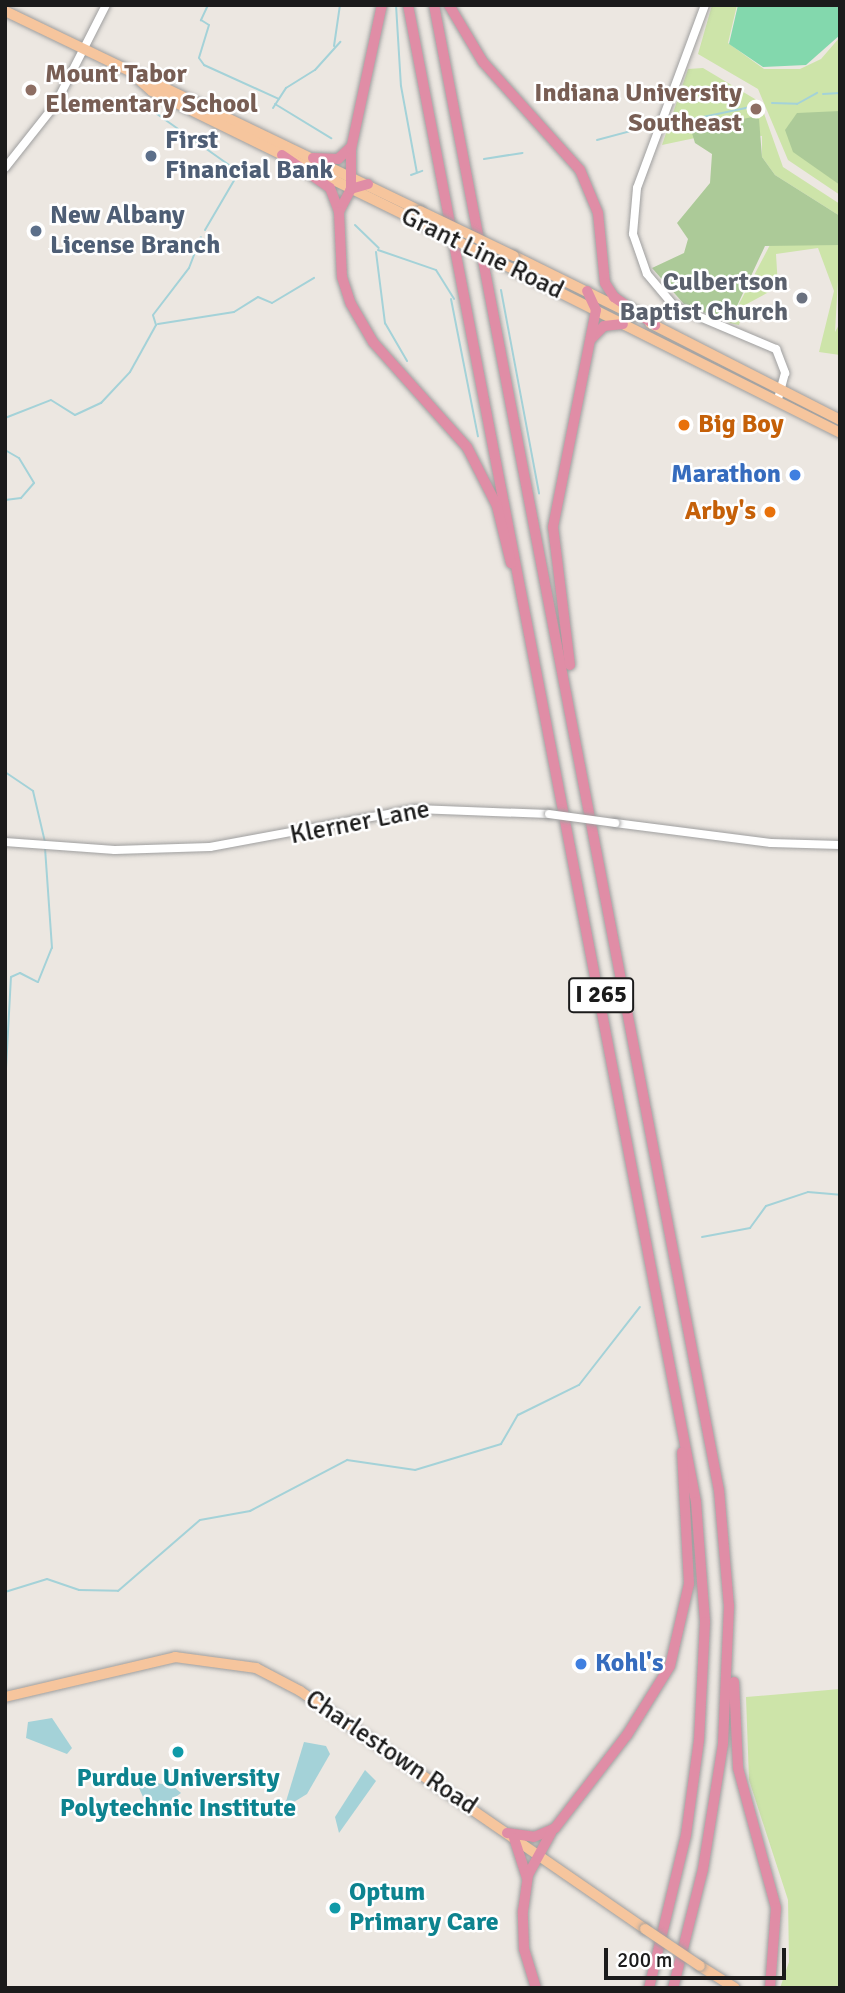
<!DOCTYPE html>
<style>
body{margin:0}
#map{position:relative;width:845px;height:1993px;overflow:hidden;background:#ece7e1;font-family:Signika,sans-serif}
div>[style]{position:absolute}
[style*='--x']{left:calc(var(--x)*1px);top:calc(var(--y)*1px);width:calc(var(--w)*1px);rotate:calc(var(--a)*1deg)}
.grass>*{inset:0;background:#cde4a9}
.forest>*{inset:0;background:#acca98}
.pitch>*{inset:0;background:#83d8ad}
.water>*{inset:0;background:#a4d2d8}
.stream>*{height:2px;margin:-1px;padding:0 1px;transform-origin:1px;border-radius:1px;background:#a4d2d8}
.roads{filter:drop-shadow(0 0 2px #9f9f9f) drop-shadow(0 0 2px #9f9f9f)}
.minor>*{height:8px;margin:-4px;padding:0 4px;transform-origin:4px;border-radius:4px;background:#fff}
.major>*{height:10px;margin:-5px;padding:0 5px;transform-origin:5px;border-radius:5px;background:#f6c59d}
.highway>*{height:10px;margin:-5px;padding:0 5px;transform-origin:5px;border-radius:5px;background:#e08da6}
.bridges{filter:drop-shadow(0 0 2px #9f9f9f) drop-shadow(0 0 2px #9f9f9f)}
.minor-bridge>*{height:8px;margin:-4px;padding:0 4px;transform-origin:4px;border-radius:4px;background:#fff}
.major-bridge>*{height:10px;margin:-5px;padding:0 5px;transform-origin:5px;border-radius:5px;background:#f6c59d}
.dots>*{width:19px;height:19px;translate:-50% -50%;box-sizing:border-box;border:4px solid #fff;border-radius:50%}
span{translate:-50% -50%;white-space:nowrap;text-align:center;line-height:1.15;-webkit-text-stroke:5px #fff;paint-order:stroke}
.shield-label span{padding:2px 5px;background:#fff;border:2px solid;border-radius:5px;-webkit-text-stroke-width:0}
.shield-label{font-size:24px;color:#1b1b1b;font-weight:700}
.education-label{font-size:26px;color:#785e54;font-weight:700}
.left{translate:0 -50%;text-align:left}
.right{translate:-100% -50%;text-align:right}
.service-label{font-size:26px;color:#4e5e75;font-weight:700}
.street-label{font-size:26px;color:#1b1b1b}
.worship-label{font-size:26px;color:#5b616d;font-weight:700}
.food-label{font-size:26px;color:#c56008;font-weight:700}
.shop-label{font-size:26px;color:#366cbe;font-weight:700}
.culture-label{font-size:26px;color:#0d838f;font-weight:700}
.frame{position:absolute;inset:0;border:7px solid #1b1b1b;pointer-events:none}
.scale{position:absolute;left:604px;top:1948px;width:182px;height:32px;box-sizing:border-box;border:4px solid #1b1b1b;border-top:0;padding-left:9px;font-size:21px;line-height:24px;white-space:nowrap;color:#1b1b1b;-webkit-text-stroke:5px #fff;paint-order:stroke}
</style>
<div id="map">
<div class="grass">
<i style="clip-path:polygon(712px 5px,737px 5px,728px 43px,764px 69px,800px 69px,821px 59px,840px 37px,840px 195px,788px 160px,758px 89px,698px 54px)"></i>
<i style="clip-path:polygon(703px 68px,760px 102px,783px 167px,840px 204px,840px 216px,775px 175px,762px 157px,762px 136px,692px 130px,695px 138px,662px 145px,688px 69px)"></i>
<i style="clip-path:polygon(771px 243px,840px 245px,835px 332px,840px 323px,840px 355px,819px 352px,834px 291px,818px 248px,776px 254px,778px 287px,745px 305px,739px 325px,729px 323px)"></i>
<i style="clip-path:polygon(840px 1689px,840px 1988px,780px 1988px,789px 1962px,788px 1900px,749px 1780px,746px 1697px)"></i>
</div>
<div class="forest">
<i style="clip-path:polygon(840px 111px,840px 185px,793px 152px,785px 130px,797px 113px)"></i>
<i style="clip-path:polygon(752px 117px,759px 119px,762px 157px,775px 175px,840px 216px,840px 245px,765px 246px,729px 323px,684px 304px,652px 268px,684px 253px,688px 239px,677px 223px,710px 183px,712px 154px,695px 143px,691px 130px)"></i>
</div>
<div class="pitch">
<i style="clip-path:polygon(738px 5px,840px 5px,840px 35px,806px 65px,763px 67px,729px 44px)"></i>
</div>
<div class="water">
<i style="clip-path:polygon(52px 1718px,72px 1748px,67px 1754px,26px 1738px,28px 1722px)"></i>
<i style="clip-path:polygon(304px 1742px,326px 1746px,330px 1754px,307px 1794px,284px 1808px)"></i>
<i style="clip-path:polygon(365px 1770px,376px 1781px,339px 1833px,335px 1817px)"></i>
<i style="clip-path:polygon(135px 1779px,173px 1786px,181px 1793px,151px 1815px)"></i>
</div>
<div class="stream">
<i style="--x:208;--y:5;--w:17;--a:115"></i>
<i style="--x:201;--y:20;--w:9;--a:32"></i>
<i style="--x:209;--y:25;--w:34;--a:107"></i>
<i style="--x:199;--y:58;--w:9;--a:54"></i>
<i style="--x:204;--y:65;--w:82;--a:24.4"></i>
<i style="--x:396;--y:5;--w:81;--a:86.5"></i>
<i style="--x:401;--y:86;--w:88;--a:79.6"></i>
<i style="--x:334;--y:46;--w:41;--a:-81.7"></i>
<i style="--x:823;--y:94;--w:17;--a:-3"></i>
<i style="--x:772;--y:103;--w:25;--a:2"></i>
<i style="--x:797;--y:104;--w:23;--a:-29"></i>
<i style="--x:275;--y:104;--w:66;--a:31.3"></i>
<i style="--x:273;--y:108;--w:24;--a:-57"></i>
<i style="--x:286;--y:88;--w:34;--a:-32"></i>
<i style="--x:315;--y:70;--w:38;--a:-48"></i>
<i style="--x:157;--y:114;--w:100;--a:35.3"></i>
<i style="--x:670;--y:124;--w:87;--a:-12"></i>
<i style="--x:597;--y:140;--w:51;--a:-14.9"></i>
<i style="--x:484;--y:159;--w:39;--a:-9"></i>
<i style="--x:411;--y:175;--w:12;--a:-20"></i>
<i style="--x:355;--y:225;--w:33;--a:44"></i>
<i style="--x:205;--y:230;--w:73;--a:-59.6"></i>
<i style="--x:378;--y:250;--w:61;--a:19"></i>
<i style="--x:436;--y:270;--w:34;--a:58"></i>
<i style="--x:376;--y:252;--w:72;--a:82.8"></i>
<i style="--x:385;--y:323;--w:44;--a:59.9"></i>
<i style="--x:501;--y:290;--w:207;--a:79.4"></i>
<i style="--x:451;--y:299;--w:140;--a:78.9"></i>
<i style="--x:158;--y:324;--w:77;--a:-9"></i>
<i style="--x:234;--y:312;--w:28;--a:-32"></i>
<i style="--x:258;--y:297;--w:15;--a:23"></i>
<i style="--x:272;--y:303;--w:49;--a:-30.8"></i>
<i style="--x:5;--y:418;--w:49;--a:-21.4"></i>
<i style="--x:51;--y:400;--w:28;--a:32"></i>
<i style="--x:75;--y:415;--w:29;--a:-25"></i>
<i style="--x:101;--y:403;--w:42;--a:-46.9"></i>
<i style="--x:130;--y:372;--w:54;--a:-61"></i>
<i style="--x:156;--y:325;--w:10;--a:-107"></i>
<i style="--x:153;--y:315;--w:59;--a:-52.5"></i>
<i style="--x:189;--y:268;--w:33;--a:-69"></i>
<i style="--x:5;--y:450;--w:16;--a:30"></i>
<i style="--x:19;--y:458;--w:29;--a:59"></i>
<i style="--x:34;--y:483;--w:20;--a:131"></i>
<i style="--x:21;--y:498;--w:16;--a:173"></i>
<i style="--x:5;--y:772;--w:34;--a:34"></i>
<i style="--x:33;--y:791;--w:52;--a:76.8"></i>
<i style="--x:5;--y:1087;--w:110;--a:-86.9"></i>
<i style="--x:11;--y:977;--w:10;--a:-24"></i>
<i style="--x:20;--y:973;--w:20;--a:27"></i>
<i style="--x:38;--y:982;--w:37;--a:-68"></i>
<i style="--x:52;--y:948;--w:101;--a:-94"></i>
<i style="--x:702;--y:1237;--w:49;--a:-10.6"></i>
<i style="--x:750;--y:1228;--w:27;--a:-54"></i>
<i style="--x:766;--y:1206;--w:44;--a:-18.4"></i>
<i style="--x:808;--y:1192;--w:32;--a:5"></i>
<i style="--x:5;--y:1592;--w:44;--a:-17.2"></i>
<i style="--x:47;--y:1579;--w:34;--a:19"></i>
<i style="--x:79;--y:1590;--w:39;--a:1"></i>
<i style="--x:118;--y:1591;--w:108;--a:-40.9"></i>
<i style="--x:200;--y:1520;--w:51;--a:-10.2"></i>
<i style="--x:250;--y:1511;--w:110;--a:-27.7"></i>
<i style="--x:347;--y:1460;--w:69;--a:8.4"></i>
<i style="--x:415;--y:1470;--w:90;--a:-16.8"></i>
<i style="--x:501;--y:1444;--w:34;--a:-60"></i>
<i style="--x:518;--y:1415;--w:68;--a:-26.2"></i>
<i style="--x:579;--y:1385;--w:99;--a:-52"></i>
</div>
<div class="roads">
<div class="minor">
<i style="--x:705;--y:5;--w:195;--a:110.4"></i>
<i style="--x:637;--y:188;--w:46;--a:95"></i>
<i style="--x:633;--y:234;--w:42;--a:70.7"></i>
<i style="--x:647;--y:274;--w:42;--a:49.8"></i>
<i style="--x:674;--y:306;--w:111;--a:22.9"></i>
<i style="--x:776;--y:349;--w:26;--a:69"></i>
<i style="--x:785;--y:373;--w:28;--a:105"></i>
<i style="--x:5;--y:168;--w:80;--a:-51.6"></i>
<i style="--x:55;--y:105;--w:112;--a:-63"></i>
<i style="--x:615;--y:823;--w:157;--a:7.3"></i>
<i style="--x:771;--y:843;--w:69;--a:1.7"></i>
<i style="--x:5;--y:842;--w:110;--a:4.2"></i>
<i style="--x:115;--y:850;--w:95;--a:-1.8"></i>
<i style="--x:210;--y:847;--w:209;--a:-10.5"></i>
<i style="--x:416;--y:809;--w:133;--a:2.2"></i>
</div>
<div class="major">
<i style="--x:5;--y:11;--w:461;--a:25.7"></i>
<i style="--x:134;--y:75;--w:24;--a:42"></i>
<i style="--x:152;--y:91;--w:304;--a:26.1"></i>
<i style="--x:514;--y:256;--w:134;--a:26.2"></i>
<i style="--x:517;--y:271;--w:361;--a:26.6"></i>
<i style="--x:650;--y:323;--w:213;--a:27"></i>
<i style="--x:5;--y:1697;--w:175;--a:-13.2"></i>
<i style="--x:175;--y:1657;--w:82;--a:7.7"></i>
<i style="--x:256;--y:1668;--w:50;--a:27.6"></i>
<i style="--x:300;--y:1691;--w:419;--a:34.6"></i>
<i style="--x:700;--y:1966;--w:41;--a:32.2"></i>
</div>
<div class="highway">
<i style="--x:408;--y:5;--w:1524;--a:79.11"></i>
<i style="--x:696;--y:1502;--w:120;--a:85.7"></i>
<i style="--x:705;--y:1622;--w:118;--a:92.9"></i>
<i style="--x:699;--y:1740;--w:96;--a:97.8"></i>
<i style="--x:686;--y:1835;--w:157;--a:103.6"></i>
<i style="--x:434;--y:5;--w:1512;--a:79.14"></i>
<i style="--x:719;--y:1490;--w:116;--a:85.1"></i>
<i style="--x:729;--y:1606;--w:138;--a:92.5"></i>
<i style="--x:723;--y:1744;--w:127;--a:99.1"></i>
<i style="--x:703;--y:1869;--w:123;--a:104.1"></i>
<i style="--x:449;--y:5;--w:66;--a:59.2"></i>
<i style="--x:483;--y:62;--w:145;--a:48.1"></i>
<i style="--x:580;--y:170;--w:47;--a:67.3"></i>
<i style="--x:598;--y:213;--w:70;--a:84.3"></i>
<i style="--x:605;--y:283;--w:17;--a:57"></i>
<i style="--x:614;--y:297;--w:50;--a:34.3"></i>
<i style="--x:282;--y:155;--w:58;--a:34.5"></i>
<i style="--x:330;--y:188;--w:26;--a:69"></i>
<i style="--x:313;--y:158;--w:25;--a:2"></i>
<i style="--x:338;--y:159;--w:16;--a:-43"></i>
<i style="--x:368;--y:184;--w:18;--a:164"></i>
<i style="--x:351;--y:189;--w:26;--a:118"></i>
<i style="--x:339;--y:212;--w:65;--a:87.4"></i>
<i style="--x:342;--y:277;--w:28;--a:72"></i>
<i style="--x:351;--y:304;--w:44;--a:59.9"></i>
<i style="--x:373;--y:342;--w:141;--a:48.2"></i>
<i style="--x:467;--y:447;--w:66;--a:63"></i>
<i style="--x:497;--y:506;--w:59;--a:76.2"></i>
<i style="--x:351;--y:189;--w:40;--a:-90"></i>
<i style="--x:351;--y:149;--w:147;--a:-77.9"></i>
<i style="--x:591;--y:339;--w:18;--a:-45"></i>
<i style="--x:604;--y:326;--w:19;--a:-6"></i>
<i style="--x:570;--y:665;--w:139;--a:-97"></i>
<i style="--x:553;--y:527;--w:221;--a:-78.8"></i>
<i style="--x:596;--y:310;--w:21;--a:-115"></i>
<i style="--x:734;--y:1682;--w:86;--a:87.3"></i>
<i style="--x:738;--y:1768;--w:145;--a:74.8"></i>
<i style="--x:776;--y:1908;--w:80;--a:94.3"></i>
<i style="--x:507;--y:1833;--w:27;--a:8"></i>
<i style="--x:534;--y:1837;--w:23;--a:-23"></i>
<i style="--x:555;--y:1828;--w:118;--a:-52.3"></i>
<i style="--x:627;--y:1735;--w:81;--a:-58.1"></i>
<i style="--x:670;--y:1666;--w:84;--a:-77"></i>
<i style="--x:689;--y:1584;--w:132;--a:-93"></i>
<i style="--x:514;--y:1838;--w:42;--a:72"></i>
<i style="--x:536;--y:1988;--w:41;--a:-107.1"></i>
<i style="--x:524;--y:1949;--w:38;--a:-92"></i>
<i style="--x:523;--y:1911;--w:36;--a:-82"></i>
<i style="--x:528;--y:1875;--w:48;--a:-61.3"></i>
</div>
</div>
<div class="bridges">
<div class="minor-bridge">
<i style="--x:549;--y:814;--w:67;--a:7.8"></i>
</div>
<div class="major-bridge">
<i style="--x:420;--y:211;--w:104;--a:25.6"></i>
<i style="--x:425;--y:225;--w:103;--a:26.6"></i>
<i style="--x:645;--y:1929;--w:66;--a:33.9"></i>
</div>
</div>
<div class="dots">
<i style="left:31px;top:90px;background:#8d6e63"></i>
<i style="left:756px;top:109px;background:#8d6e63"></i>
<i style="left:151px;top:156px;background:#5c6f8a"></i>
<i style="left:36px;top:231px;background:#5c6f8a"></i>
<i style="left:802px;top:298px;background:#6b7280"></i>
<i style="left:684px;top:425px;background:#e8710a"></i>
<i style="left:795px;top:475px;background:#3f7fe0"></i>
<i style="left:770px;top:512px;background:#e8710a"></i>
<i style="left:581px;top:1664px;background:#3f7fe0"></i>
<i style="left:178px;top:1752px;background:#0f9aa8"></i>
<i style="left:335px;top:1908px;background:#0f9aa8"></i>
</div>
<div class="shield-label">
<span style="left:601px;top:995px">I 265</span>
</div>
<div class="education-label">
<span class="left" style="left:45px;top:90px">Mount Tabor<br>Elementary School</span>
<span class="right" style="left:742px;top:109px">Indiana University<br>Southeast</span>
</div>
<div class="service-label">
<span class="left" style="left:165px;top:156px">First<br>Financial Bank</span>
<span class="left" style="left:50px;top:231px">New Albany<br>License Branch</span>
</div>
<div class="street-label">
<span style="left:482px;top:254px;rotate:26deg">Grant Line Road</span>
<span style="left:360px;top:823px;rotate:-11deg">Klerner Lane</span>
<span style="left:391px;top:1753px;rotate:34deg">Charlestown Road</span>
</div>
<div class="worship-label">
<span class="right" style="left:788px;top:298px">Culbertson<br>Baptist Church</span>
</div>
<div class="food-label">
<span class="left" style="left:698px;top:425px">Big Boy</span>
<span class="right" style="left:756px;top:512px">Arby's</span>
</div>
<div class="shop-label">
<span class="right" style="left:781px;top:475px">Marathon</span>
<span class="left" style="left:595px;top:1664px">Kohl's</span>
</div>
<div class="culture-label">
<span style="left:178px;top:1794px">Purdue University<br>Polytechnic Institute</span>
<span class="left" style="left:349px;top:1908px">Optum<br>Primary Care</span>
</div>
<div class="frame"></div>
<div class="scale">200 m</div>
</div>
